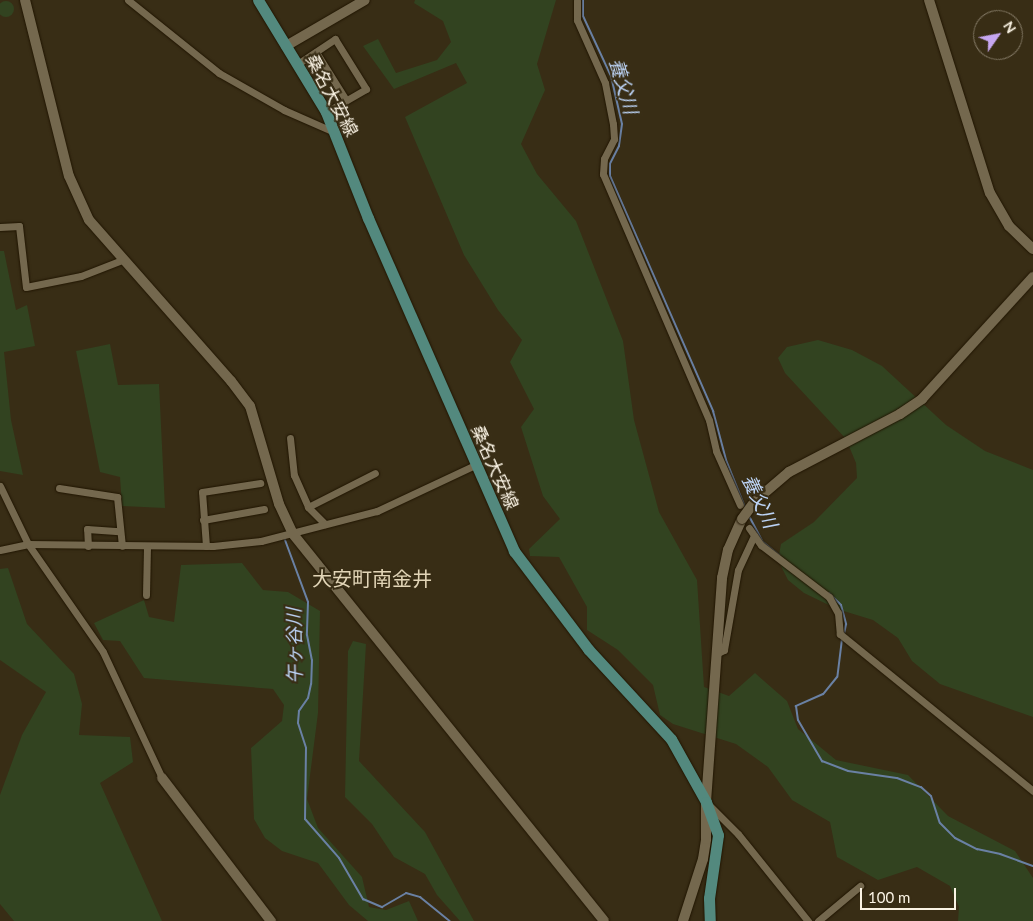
<!DOCTYPE html>
<meta charset="utf-8">
<style>
body{margin:0}
#map{position:relative;width:1033px;height:921px;overflow:hidden;background:#382d15;font-family:Lato,"Noto Sans JP",sans-serif}
div>[style]{position:absolute}
[style*='--x']{left:calc(var(--x)*1px);top:calc(var(--y)*1px);width:calc(var(--w)*1px);rotate:calc(var(--a)*1deg)}
.green>*{inset:0;background:#324320}
.round{border-radius:50%}
.stream>*{height:2px;margin:-1px;padding:0 1px;transform-origin:1px;border-radius:1px;background:#6a81a4}
.roads{filter:drop-shadow(0 0 1px #201500) drop-shadow(0 0 1px #201500)}
.street>*{height:7px;margin:-3.5px;padding:0 3.5px;transform-origin:3.5px;border-radius:3.5px;background:#74684e}
.secondary>*{height:10px;margin:-5px;padding:0 5px;transform-origin:5px;border-radius:5px;background:#74684e}
.primary>*{height:11px;margin:-5.5px;padding:0 5.5px;transform-origin:5.5px;border-radius:5.5px;background:#53897e}
.bridges{filter:drop-shadow(0 0 1px #201500) drop-shadow(0 0 1px #201500)}
.secondary-bridge>*{height:10px;margin:-5px;padding:0 5px;transform-origin:5px;border-radius:5px;background:#74684e}
span{translate:-50% -50%;white-space:nowrap;text-align:center;line-height:1.15;-webkit-text-stroke:4px #382d15;paint-order:stroke}
.street-label{font-size:18px;color:#faf3e4}
.water-label{font-size:19px;color:#bcd3f5;font-style:italic}
.quarter-label{font-size:20px;color:#e2d5b7}
.north{position:absolute;left:973px;top:10px;width:50px;height:50px;box-sizing:border-box;background:#382d15;border:1px solid #867c68;border-radius:50%;rotate:57deg;font-size:14px;font-weight:700;line-height:20px;text-align:center;color:#faf3e4}
.north::after{content:'';display:block;margin:auto;width:18px;height:22px;background:#c6a6f0;clip-path:polygon(50% 0,100% 100%,50% 72%,0 100%)}
.scale{position:absolute;left:860px;top:888px;width:96px;height:22px;box-sizing:border-box;border:2px solid #faf3e4;border-top:0;padding-left:6px;font-size:15px;line-height:18px;white-space:nowrap;color:#faf3e4;-webkit-text-stroke:4px #382d15;paint-order:stroke}
</style>
<div id="map">
<div class="green">
<i style="clip-path:polygon(415px 0,556px 0,537px 64px,545px 90px,521px 144px,537px 174px,576px 221px,623px 341px,634px 420px,659px 512px,697px 580px,704px 687px,729px 696px,755px 673px,787px 701px,798px 729px,836px 760px,908px 775px,948px 816px,1015px 851px,1033px 878px,1033px 921px,958px 921px,959px 907px,950px 886px,917px 867px,878px 880px,837px 857px,830px 822px,792px 800px,768px 767px,736px 744px,673px 724px,660px 715px,653px 685px,618px 650px,587px 630px,587px 607px,559px 557px,530px 556px,529px 549px,560px 519px,543px 496px,521px 427px,534px 409px,510px 362px,522px 340px,498px 310px,464px 255px,405px 117px,467px 83px,456px 63px,394px 89px,363px 46px,378px 39px,396px 73px,437px 60px,451px 42px,443px 21px,414px 3px)"></i>
<i class="round" style="left:-2px;top:1px;width:16px;height:16px"></i>
<i style="clip-path:polygon(0 251px,4px 251px,16px 310px,27px 305px,35px 346px,4px 352px,11px 420px,23px 475px,0 471px)"></i>
<i style="clip-path:polygon(818px 340px,852px 350px,882px 366px,946px 425px,985px 451px,1033px 470px,1033px 717px,940px 684px,912px 661px,898px 638px,873px 620px,837px 609px,804px 593px,788px 580px,778px 560px,781px 544px,814px 522px,857px 478px,856px 463px,846px 439px,785px 373px,778px 358px,787px 347px)"></i>
<i style="clip-path:polygon(110px 344px,118px 385px,159px 384px,165px 508px,122px 506px,120px 477px,100px 472px,76px 351px)"></i>
<i style="clip-path:polygon(242px 563px,263px 590px,288px 592px,320px 611px,318px 713px,307px 799px,318px 828px,362px 877px,369px 907px,386px 910px,409px 901px,418px 921px,368px 921px,349px 905px,318px 863px,282px 851px,265px 838px,254px 819px,251px 748px,282px 721px,284px 705px,273px 689px,144px 678px,120px 641px,103px 640px,94px 623px,144px 600px,149px 617px,174px 622px,181px 565px)"></i>
<i style="clip-path:polygon(8px 568px,27px 624px,74px 674px,82px 704px,79px 735px,130px 737px,133px 762px,100px 783px,162px 921px,14px 921px,0 904px,0 795px,22px 735px,46px 692px,0 660px,0 569px)"></i>
<i style="clip-path:polygon(353px 641px,366px 644px,359px 761px,425px 832px,474px 921px,460px 921px,437px 895px,425px 874px,394px 857px,372px 824px,345px 797px,348px 651px)"></i>
</div>
<div class="stream">
<i style="--x:583;--y:0;--w:16;--a:90"></i>
<i style="--x:583;--y:16;--w:66;--a:65"></i>
<i style="--x:611;--y:76;--w:49;--a:77.1"></i>
<i style="--x:622;--y:124;--w:22;--a:98"></i>
<i style="--x:619;--y:146;--w:20;--a:117"></i>
<i style="--x:610;--y:164;--w:12;--a:90"></i>
<i style="--x:610;--y:176;--w:257;--a:66.3"></i>
<i style="--x:713;--y:411;--w:51;--a:75.1"></i>
<i style="--x:726;--y:460;--w:51;--a:68"></i>
<i style="--x:749;--y:516;--w:30;--a:62"></i>
<i style="--x:763;--y:542;--w:21;--a:39"></i>
<i style="--x:285;--y:540;--w:66;--a:69.6"></i>
<i style="--x:308;--y:602;--w:33;--a:92"></i>
<i style="--x:307;--y:635;--w:25;--a:79"></i>
<i style="--x:312;--y:660;--w:24;--a:92"></i>
<i style="--x:311;--y:684;--w:14;--a:102"></i>
<i style="--x:308;--y:698;--w:16;--a:125"></i>
<i style="--x:299;--y:711;--w:12;--a:95"></i>
<i style="--x:298;--y:723;--w:26;--a:72"></i>
<i style="--x:306;--y:748;--w:71;--a:90.8"></i>
<i style="--x:305;--y:819;--w:52;--a:48.9"></i>
<i style="--x:339;--y:858;--w:48;--a:59.7"></i>
<i style="--x:363;--y:899;--w:21;--a:23"></i>
<i style="--x:382;--y:907;--w:28;--a:-30"></i>
<i style="--x:406;--y:893;--w:15;--a:16"></i>
<i style="--x:420;--y:897;--w:38;--a:39"></i>
<i style="--x:829;--y:593;--w:17;--a:45"></i>
<i style="--x:841;--y:605;--w:20;--a:75"></i>
<i style="--x:846;--y:624;--w:10;--a:101"></i>
<i style="--x:842;--y:639;--w:38;--a:97"></i>
<i style="--x:837;--y:677;--w:22;--a:129"></i>
<i style="--x:823;--y:694;--w:30;--a:156"></i>
<i style="--x:796;--y:706;--w:14;--a:82"></i>
<i style="--x:798;--y:720;--w:48;--a:59.7"></i>
<i style="--x:822;--y:761;--w:28;--a:21"></i>
<i style="--x:848;--y:771;--w:49;--a:8.1"></i>
<i style="--x:897;--y:778;--w:26;--a:21"></i>
<i style="--x:921;--y:787;--w:13;--a:42"></i>
<i style="--x:931;--y:796;--w:28;--a:72"></i>
<i style="--x:940;--y:823;--w:21;--a:45"></i>
<i style="--x:955;--y:838;--w:25;--a:27"></i>
<i style="--x:977;--y:849;--w:24;--a:12"></i>
<i style="--x:1000;--y:854;--w:35;--a:20"></i>
</div>
<div class="roads">
<div class="street">
<i style="--x:128;--y:0;--w:117;--a:38.7"></i>
<i style="--x:219;--y:73;--w:75;--a:29.6"></i>
<i style="--x:284;--y:110;--w:55;--a:23.7"></i>
<i style="--x:577;--y:0;--w:20;--a:90"></i>
<i style="--x:577;--y:20;--w:69;--a:66"></i>
<i style="--x:605;--y:83;--w:42;--a:79"></i>
<i style="--x:613;--y:124;--w:15;--a:86"></i>
<i style="--x:614;--y:139;--w:22;--a:117"></i>
<i style="--x:604;--y:159;--w:15;--a:94"></i>
<i style="--x:603;--y:174;--w:268;--a:66.7"></i>
<i style="--x:709;--y:420;--w:32;--a:77"></i>
<i style="--x:716;--y:451;--w:59;--a:66"></i>
<i style="--x:316;--y:52;--w:57;--a:58"></i>
<i style="--x:296;--y:65;--w:47;--a:-33.7"></i>
<i style="--x:335;--y:39;--w:59;--a:58.2"></i>
<i style="--x:366;--y:89;--w:46;--a:150.1"></i>
<i style="--x:0;--y:227;--w:19;--a:-3"></i>
<i style="--x:19;--y:226;--w:61;--a:83.5"></i>
<i style="--x:26;--y:287;--w:56;--a:-11.3"></i>
<i style="--x:81;--y:276;--w:44;--a:-21.3"></i>
<i style="--x:290;--y:438;--w:37;--a:84"></i>
<i style="--x:294;--y:475;--w:35;--a:66"></i>
<i style="--x:308;--y:507;--w:24;--a:45"></i>
<i style="--x:0;--y:486;--w:64;--a:64.2"></i>
<i style="--x:28;--y:544;--w:131;--a:55.2"></i>
<i style="--x:103;--y:652;--w:139;--a:64.9"></i>
<i style="--x:59;--y:488;--w:59;--a:8.8"></i>
<i style="--x:117;--y:497;--w:49;--a:84.2"></i>
<i style="--x:308;--y:507;--w:75;--a:-26.9"></i>
<i style="--x:203;--y:520;--w:62;--a:-10.2"></i>
<i style="--x:749;--y:528;--w:21;--a:55"></i>
<i style="--x:761;--y:545;--w:86;--a:37.4"></i>
<i style="--x:829;--y:597;--w:18;--a:61"></i>
<i style="--x:838;--y:613;--w:21;--a:85"></i>
<i style="--x:840;--y:634;--w:249;--a:39.1"></i>
<i style="--x:88;--y:546;--w:17;--a:-93"></i>
<i style="--x:87;--y:529;--w:32;--a:4"></i>
<i style="--x:206;--y:546;--w:54;--a:-94.2"></i>
<i style="--x:202;--y:492;--w:59;--a:-8.8"></i>
<i style="--x:0;--y:550;--w:29;--a:-12"></i>
<i style="--x:28;--y:544;--w:185;--a:0.6"></i>
<i style="--x:213;--y:546;--w:48;--a:-5.9"></i>
<i style="--x:261;--y:541;--w:120;--a:-14.5"></i>
<i style="--x:377;--y:511;--w:108;--a:-25.1"></i>
<i style="--x:146;--y:595;--w:48;--a:-88.8"></i>
<i style="--x:716;--y:654;--w:9;--a:-27"></i>
<i style="--x:724;--y:650;--w:81;--a:-80.1"></i>
<i style="--x:738;--y:570;--w:38;--a:-65"></i>
<i style="--x:709;--y:805;--w:41;--a:45"></i>
<i style="--x:738;--y:834;--w:112;--a:51.2"></i>
<i style="--x:818;--y:921;--w:55;--a:-39.8"></i>
</div>
<div class="secondary">
<i style="--x:25;--y:0;--w:181;--a:76"></i>
<i style="--x:69;--y:176;--w:48;--a:65.6"></i>
<i style="--x:89;--y:220;--w:215;--a:48.6"></i>
<i style="--x:231;--y:381;--w:31;--a:53"></i>
<i style="--x:250;--y:406;--w:102;--a:73.5"></i>
<i style="--x:279;--y:504;--w:33;--a:65"></i>
<i style="--x:293;--y:534;--w:496;--a:51.2"></i>
<i style="--x:929;--y:0;--w:202;--a:72.5"></i>
<i style="--x:990;--y:193;--w:38;--a:60"></i>
<i style="--x:1009;--y:226;--w:33;--a:44"></i>
<i style="--x:286;--y:46;--w:91;--a:-30.2"></i>
<i style="--x:755;--y:501;--w:45;--a:-40.5"></i>
<i style="--x:789;--y:472;--w:125;--a:-27.6"></i>
<i style="--x:900;--y:414;--w:27;--a:-34"></i>
<i style="--x:922;--y:399;--w:165;--a:-47.7"></i>
<i style="--x:162;--y:778;--w:180;--a:52.7"></i>
<i style="--x:683;--y:921;--w:65;--a:-72.1"></i>
<i style="--x:703;--y:859;--w:20;--a:-81"></i>
<i style="--x:706;--y:839;--w:37;--a:-90"></i>
<i style="--x:706;--y:802;--w:225;--a:-85.9"></i>
<i style="--x:722;--y:578;--w:29;--a:-78"></i>
<i style="--x:728;--y:550;--w:34;--a:-66"></i>
</div>
<div class="primary">
<i style="--x:258;--y:0;--w:131;--a:58.7"></i>
<i style="--x:326;--y:112;--w:114;--a:68.4"></i>
<i style="--x:368;--y:218;--w:364;--a:66.3"></i>
<i style="--x:514;--y:551;--w:123;--a:52.9"></i>
<i style="--x:588;--y:649;--w:122;--a:47.3"></i>
<i style="--x:671;--y:739;--w:72;--a:60.9"></i>
<i style="--x:706;--y:802;--w:35;--a:70"></i>
<i style="--x:718;--y:835;--w:64;--a:98.1"></i>
<i style="--x:709;--y:898;--w:23;--a:88"></i>
</div>
</div>
<div class="bridges">
<div class="secondary-bridge">
<i style="--x:742;--y:519;--w:22;--a:-54"></i>
</div>
</div>
<div class="street-label">
<span style="left:332px;top:95px;rotate:62deg">桑名大安線</span>
<span style="left:495px;top:467px;rotate:66deg">桑名大安線</span>
</div>
<div class="water-label">
<span style="left:624px;top:86px;rotate:74deg">養父川</span>
<span style="left:760px;top:501px;rotate:65deg">養父川</span>
<span style="left:294px;top:646px;rotate:-91deg">午ヶ谷川</span>
</div>
<div class="quarter-label">
<span style="left:372px;top:578px">大安町南金井</span>
</div>
<div class="north">N</div>
<div class="scale">100 m</div>
</div>
